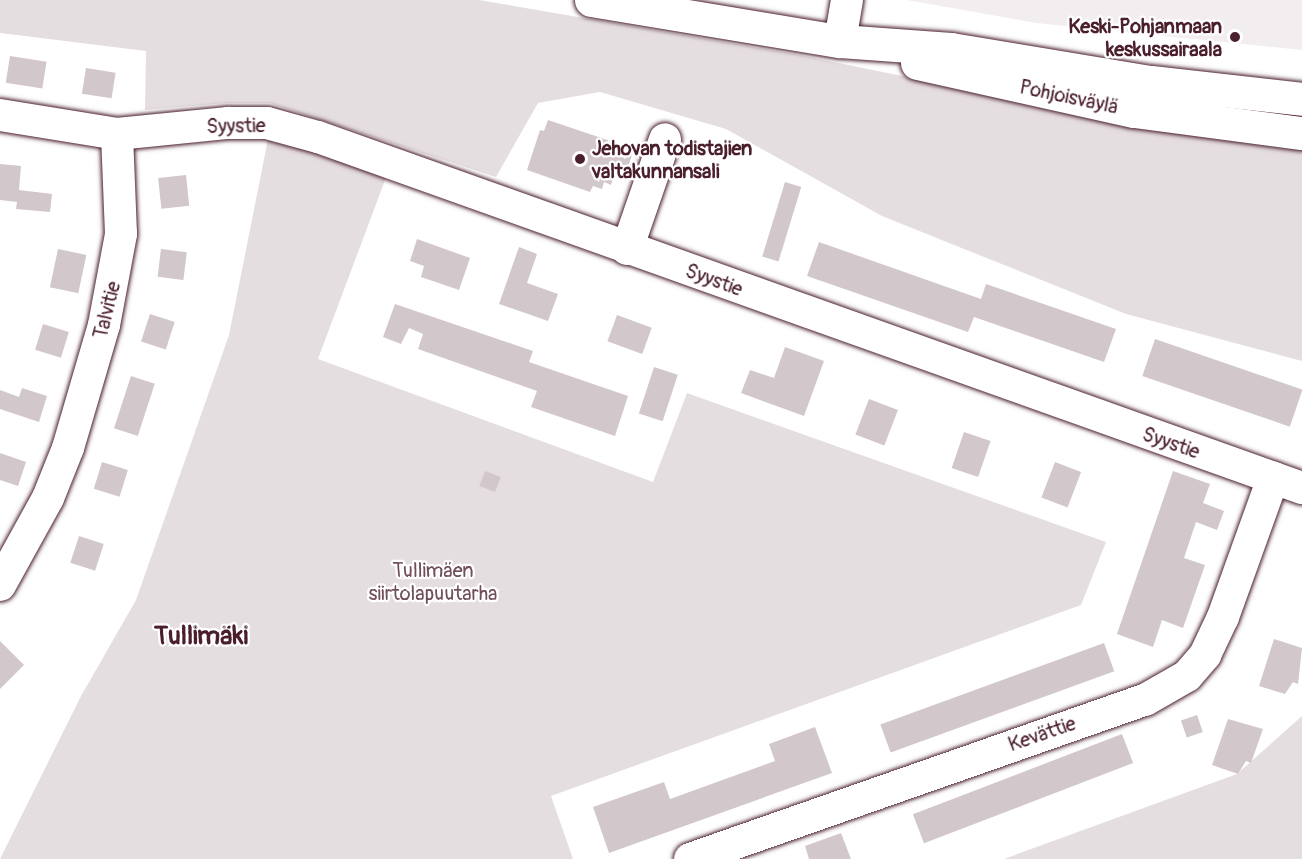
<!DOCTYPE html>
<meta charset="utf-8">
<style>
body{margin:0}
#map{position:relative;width:1302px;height:859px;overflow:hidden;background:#fff;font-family:Pangolin,sans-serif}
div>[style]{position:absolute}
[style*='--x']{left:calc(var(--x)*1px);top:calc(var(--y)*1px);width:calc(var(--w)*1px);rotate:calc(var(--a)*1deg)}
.built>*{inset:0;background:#f2eeef}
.green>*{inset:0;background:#e5dee0}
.building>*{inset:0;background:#d2c7cb;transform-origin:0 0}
.roads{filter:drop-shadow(0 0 2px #4a1f2b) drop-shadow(0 0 2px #4a1f2b)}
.minor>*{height:32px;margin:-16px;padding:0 16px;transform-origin:16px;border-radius:16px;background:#fff}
.major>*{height:33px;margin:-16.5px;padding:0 16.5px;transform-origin:16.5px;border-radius:16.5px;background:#fff}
.dots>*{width:16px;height:16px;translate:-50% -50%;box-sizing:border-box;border:3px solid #fff;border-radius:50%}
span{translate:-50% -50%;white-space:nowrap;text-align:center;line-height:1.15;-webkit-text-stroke:4.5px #fff;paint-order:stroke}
.poi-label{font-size:20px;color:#4a1f2b;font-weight:700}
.right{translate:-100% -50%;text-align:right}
.left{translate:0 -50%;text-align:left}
.street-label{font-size:20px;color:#4a1f2b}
.park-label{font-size:20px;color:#714f58}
.district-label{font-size:26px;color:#4a1f2b;font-weight:700}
</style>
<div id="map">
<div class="built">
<i style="clip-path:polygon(907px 0,1302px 0,1302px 50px,1036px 23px)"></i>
</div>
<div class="green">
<i style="clip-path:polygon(0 0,479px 0,799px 55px,1138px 124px,1230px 140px,1302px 147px,1302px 361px,1126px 314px,882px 216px,726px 129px,600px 92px,538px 103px,496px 177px,269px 103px,226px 103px,145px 110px,146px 51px,0 33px)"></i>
<i style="clip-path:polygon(269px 134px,387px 175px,318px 359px,653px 482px,687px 393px,1106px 542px,1081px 605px,551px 796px,573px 859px,0 859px,81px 696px,136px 600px,229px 335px)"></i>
<i style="clip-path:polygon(1302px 716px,1302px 859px,1004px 859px,1237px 774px)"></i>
</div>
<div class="building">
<i style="left:10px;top:56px;width:37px;height:27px;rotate:9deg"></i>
<i style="left:86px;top:68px;width:30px;height:26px;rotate:9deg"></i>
<i style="clip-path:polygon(548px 120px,634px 149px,626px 173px,616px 169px,611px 185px,604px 182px,602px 189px,593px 186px,590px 192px,527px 170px,540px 130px,544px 131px)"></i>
<i style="clip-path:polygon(0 164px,21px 166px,19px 190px,52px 194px,50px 212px,16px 209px,17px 202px,0 200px)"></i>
<i style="left:186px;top:175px;width:31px;height:28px;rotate:84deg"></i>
<i style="left:785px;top:182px;width:17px;height:78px;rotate:17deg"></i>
<i style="clip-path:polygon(417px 239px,470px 258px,459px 290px,421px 277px,424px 266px,410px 261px)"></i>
<i style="clip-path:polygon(819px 242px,981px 299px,986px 284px,1116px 329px,1104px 362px,974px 317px,968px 332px,807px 276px)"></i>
<i style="clip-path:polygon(519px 247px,537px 254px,527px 283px,558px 294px,548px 321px,499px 304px)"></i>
<i style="left:58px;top:249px;width:29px;height:39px;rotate:12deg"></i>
<i style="left:161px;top:249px;width:26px;height:28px;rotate:7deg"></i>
<i style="clip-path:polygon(395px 304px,533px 351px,529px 362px,628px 396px,615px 436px,531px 407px,537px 391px,418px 349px,423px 334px,409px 328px,401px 344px,383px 337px)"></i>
<i style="left:150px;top:314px;width:26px;height:29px;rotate:18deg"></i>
<i style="left:617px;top:315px;width:37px;height:28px;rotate:20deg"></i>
<i style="left:43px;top:324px;width:27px;height:27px;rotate:17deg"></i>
<i style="left:1155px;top:339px;width:156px;height:39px;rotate:19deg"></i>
<i style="clip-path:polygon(785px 347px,824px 361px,804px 416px,741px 393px,750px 370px,774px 378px)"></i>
<i style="left:654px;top:367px;width:25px;height:49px;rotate:18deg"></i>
<i style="left:131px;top:376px;width:25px;height:55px;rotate:18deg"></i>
<i style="clip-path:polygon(22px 388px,47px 396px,39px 422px,0 409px,0 390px,19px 397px)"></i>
<i style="left:869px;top:399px;width:31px;height:38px;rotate:21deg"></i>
<i style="left:964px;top:432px;width:28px;height:38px;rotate:19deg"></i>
<i style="clip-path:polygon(0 453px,26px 462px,18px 486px,0 480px)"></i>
<i style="left:102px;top:462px;width:27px;height:28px;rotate:17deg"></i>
<i style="left:1055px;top:462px;width:28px;height:38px;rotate:21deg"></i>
<i style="left:485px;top:471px;width:17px;height:16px;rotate:21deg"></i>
<i style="clip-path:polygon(1173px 471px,1210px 484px,1203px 503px,1224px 511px,1217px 530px,1196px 522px,1184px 558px,1205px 565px,1183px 628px,1162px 620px,1153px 647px,1117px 634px)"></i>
<i style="left:79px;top:536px;width:26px;height:28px;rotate:18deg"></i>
<i style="clip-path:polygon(1274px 639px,1302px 648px,1298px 684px,1293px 682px,1285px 694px,1259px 686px)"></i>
<i style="clip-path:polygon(0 641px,24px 665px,0 689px)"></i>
<i style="left:1104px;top:643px;width:30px;height:238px;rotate:70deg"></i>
<i style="left:1197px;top:715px;width:18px;height:17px;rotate:71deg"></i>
<i style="clip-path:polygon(1228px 719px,1263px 729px,1251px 763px,1246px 761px,1238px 774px,1212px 765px)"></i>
<i style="clip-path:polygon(815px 727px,832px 773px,609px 853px,593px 807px,664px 782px,670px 799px,775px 761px,769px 744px)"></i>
<i style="left:1122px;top:734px;width:31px;height:224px;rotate:69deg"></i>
<i style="clip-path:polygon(841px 833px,851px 859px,809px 859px,805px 846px)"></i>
</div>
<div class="roads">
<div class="minor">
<i style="--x:840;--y:41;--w:42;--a:-80.3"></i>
<i style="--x:0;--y:115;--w:119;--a:9.2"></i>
<i style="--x:117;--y:134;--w:112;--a:-5.7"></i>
<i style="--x:228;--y:123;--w:39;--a:0"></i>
<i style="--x:267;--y:123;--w:53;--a:15.4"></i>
<i style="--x:318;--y:137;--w:1045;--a:19.63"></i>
<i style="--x:627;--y:249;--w:116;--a:-70.9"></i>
<i style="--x:0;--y:585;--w:99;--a:-61.1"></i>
<i style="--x:48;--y:498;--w:54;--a:-68.2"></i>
<i style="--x:68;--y:448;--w:128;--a:-73.7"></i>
<i style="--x:104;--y:325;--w:93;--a:-79.4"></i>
<i style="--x:121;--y:234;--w:100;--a:-92.3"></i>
<i style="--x:690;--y:859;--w:482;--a:-19.3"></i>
<i style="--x:1145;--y:700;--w:48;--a:-29.7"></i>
<i style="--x:1187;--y:676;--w:28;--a:-49"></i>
<i style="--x:1205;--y:655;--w:42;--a:-64.7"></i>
<i style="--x:1223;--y:617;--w:148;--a:-70.2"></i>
</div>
<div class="major">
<i style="--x:591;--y:0;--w:252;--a:9.4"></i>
<i style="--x:840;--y:41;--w:111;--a:4.1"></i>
<i style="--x:951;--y:49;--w:203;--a:9.4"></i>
<i style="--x:1151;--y:82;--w:152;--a:6.4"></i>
<i style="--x:917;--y:63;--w:222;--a:12.5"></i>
<i style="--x:1134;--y:111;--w:169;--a:7.5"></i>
</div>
</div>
<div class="dots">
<i style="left:1235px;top:37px;background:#4a1f2b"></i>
<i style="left:580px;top:159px;background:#4a1f2b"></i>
</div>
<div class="poi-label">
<span class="right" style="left:1222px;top:38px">Keski-Pohjanmaan<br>keskussairaala</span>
<span class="left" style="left:592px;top:160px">Jehovan todistajien<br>valtakunnansali</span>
</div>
<div class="street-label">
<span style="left:1069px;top:97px;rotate:12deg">Pohjoisväylä</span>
<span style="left:236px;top:126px;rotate:-1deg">Syystie</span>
<span style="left:714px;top:280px;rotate:20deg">Syystie</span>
<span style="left:107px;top:310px;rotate:-76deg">Talvitie</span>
<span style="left:1171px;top:443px;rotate:19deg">Syystie</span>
<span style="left:1042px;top:734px;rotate:-19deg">Kevättie</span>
</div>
<div class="park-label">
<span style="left:433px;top:582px">Tullimäen<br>siirtolapuutarha</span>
</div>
<div class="district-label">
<span style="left:201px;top:637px">Tullimäki</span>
</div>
</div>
